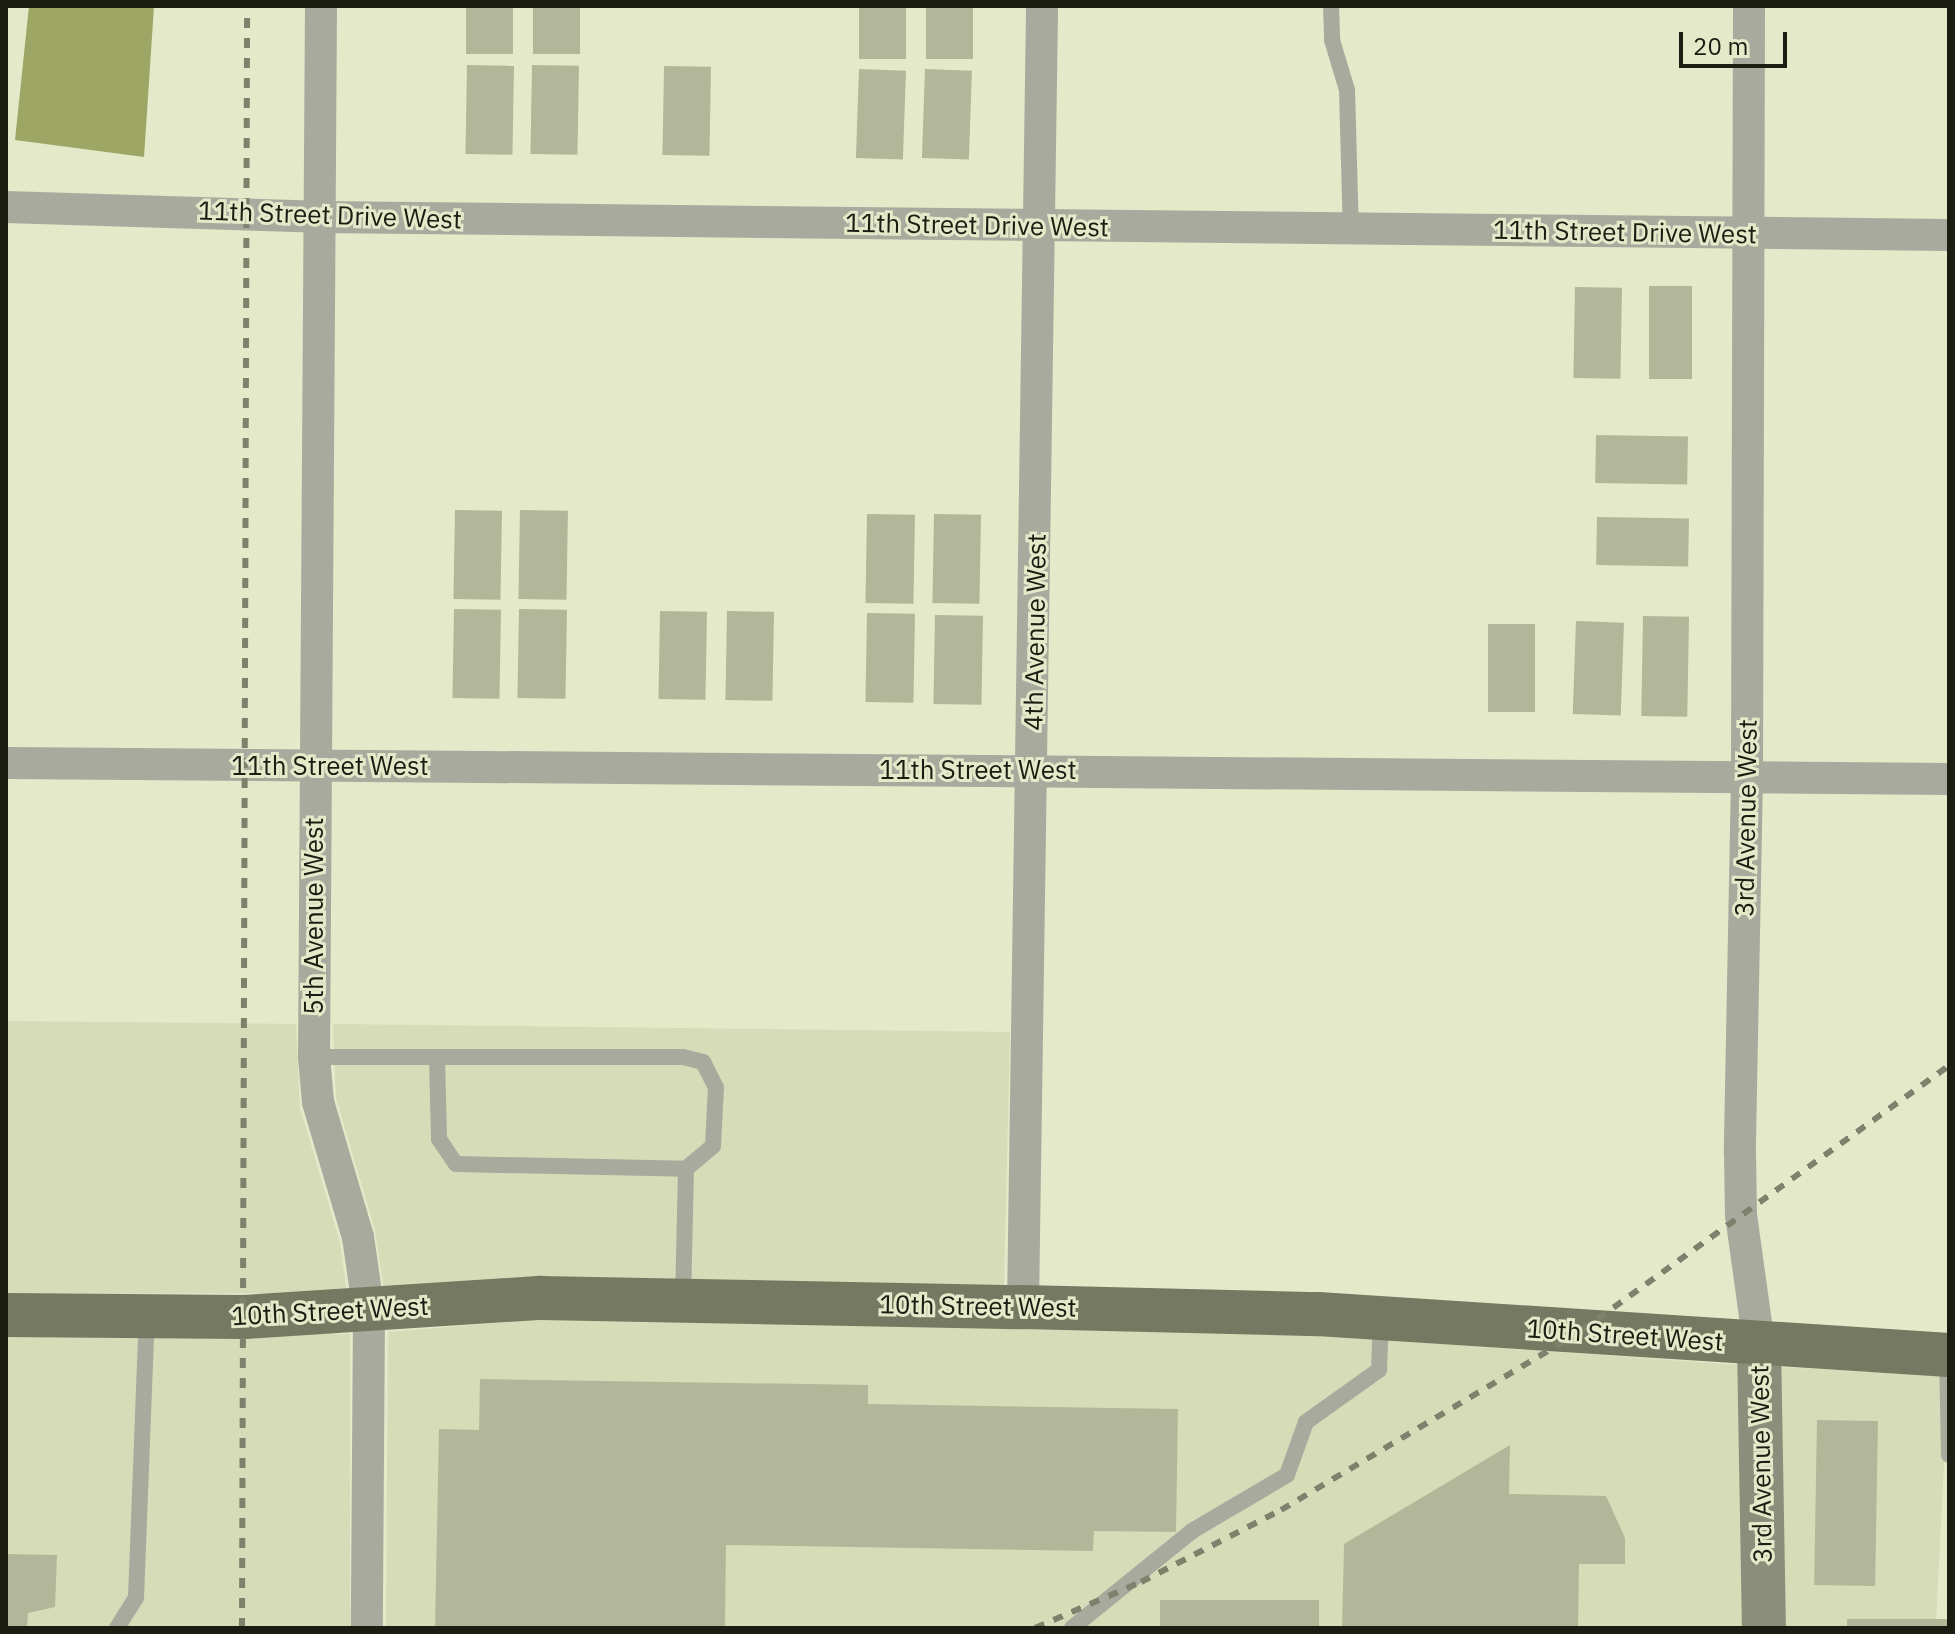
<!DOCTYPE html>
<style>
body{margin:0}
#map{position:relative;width:1955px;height:1634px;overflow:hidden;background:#e3e9c9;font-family:"IBM Plex Sans",sans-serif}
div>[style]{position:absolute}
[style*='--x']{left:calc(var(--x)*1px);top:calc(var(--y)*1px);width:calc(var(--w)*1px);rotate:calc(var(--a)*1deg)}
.built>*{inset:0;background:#d6dcb7;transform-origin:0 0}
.water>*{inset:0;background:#9da665}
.building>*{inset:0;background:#b2b799;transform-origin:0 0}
.lane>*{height:16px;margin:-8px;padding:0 8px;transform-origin:8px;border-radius:8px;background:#a8aa9d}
.street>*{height:32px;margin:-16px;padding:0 16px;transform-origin:16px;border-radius:16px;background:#a8aa9d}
.secondary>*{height:44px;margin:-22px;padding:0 22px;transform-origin:22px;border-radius:22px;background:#8a8e7a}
.primary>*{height:44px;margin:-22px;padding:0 22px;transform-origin:22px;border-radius:22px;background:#757962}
.rail>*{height:6px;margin-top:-3px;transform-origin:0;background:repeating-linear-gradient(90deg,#7e826d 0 10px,transparent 0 20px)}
span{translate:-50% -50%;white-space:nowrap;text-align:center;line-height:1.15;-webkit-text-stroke:6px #e3e9c9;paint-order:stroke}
.street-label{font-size:26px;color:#1b1d12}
.frame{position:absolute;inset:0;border:8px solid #1b1d12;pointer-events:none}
.scale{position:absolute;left:1679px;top:32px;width:108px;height:36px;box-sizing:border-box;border:4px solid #1b1d12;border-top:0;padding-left:10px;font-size:24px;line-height:28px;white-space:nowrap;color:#1b1d12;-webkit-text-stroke:6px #e3e9c9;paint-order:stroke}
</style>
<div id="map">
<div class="built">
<i style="clip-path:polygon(6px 1021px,296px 1024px,300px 1108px,340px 1242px,347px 1293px,6px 1294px)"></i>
<i style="clip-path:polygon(333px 1024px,1010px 1032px,1004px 1286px,384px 1290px,375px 1230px,336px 1098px)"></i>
<i style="clip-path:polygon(541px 1319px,1317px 1335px,1741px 1365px,1745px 1628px,386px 1628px,388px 1332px)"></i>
<i style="left:350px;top:1334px;width:294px;height:344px;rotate:90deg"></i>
<i style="left:1779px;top:1367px;width:170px;height:261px;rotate:3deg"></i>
</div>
<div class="water">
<i style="clip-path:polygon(29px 6px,154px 6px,144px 157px,15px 140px)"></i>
</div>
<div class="building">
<i style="left:466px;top:6px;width:47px;height:48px"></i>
<i style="left:533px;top:6px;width:47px;height:48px"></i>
<i style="left:859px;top:6px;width:47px;height:53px"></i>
<i style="left:926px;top:6px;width:47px;height:53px"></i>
<i style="left:467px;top:65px;width:47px;height:89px;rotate:1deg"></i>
<i style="left:532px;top:65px;width:47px;height:89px;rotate:1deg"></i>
<i style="left:664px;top:66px;width:47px;height:89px;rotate:1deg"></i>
<i style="left:859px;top:69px;width:47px;height:89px;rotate:2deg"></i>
<i style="left:925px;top:69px;width:47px;height:89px;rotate:2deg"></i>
<i style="left:1649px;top:286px;width:43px;height:93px"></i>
<i style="left:1575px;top:287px;width:47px;height:91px;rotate:1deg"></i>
<i style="left:1596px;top:435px;width:92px;height:48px;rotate:1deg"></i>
<i style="left:455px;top:510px;width:47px;height:89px;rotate:1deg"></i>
<i style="left:520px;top:510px;width:48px;height:89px;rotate:1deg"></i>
<i style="left:867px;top:514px;width:48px;height:89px;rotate:1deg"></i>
<i style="left:934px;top:514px;width:47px;height:89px;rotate:1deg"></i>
<i style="left:1597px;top:517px;width:92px;height:48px;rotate:1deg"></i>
<i style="left:454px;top:609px;width:47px;height:89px;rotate:1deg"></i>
<i style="left:519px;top:609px;width:48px;height:89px;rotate:1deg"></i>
<i style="left:660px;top:611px;width:47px;height:88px;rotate:1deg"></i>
<i style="left:727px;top:611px;width:47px;height:89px;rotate:1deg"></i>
<i style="left:867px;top:613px;width:48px;height:89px;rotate:1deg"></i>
<i style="left:935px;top:615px;width:48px;height:89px;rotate:1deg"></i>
<i style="left:1643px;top:616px;width:46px;height:100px;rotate:1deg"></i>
<i style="left:1576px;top:621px;width:48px;height:93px;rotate:2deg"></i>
<i style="left:1488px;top:624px;width:47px;height:88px"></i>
<i style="clip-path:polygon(480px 1379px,868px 1385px,868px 1404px,1178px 1409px,1176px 1532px,1094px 1531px,1093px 1551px,726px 1545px,725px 1628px,435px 1628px,439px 1429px,479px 1430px)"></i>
<i style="left:1817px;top:1420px;width:61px;height:165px;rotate:1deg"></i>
<i style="clip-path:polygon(1510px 1445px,1509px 1494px,1606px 1496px,1625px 1538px,1625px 1564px,1579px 1564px,1578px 1628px,1342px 1628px,1344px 1544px)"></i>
<i style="clip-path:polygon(6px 1554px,57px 1555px,55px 1607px,28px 1613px,27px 1628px,6px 1628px)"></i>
<i style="left:1160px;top:1600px;width:159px;height:28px"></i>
<i style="left:1847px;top:1619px;width:102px;height:9px"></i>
</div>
<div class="lane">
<i style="--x:1331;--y:6;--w:34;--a:88"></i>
<i style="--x:1332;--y:40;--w:52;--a:73.3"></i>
<i style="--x:1347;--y:90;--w:139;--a:88.4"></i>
<i style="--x:314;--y:1057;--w:369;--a:0"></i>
<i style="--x:683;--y:1057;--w:21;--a:14"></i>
<i style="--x:703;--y:1062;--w:28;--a:63"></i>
<i style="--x:716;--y:1087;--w:59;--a:92.9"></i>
<i style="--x:713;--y:1146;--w:35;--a:140"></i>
<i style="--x:686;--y:1169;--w:130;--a:91.3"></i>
<i style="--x:437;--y:1057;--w:82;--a:88.6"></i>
<i style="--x:439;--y:1139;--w:30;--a:56"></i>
<i style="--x:456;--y:1164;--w:230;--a:1.2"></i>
<i style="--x:1947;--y:1357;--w:98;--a:88.8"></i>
<i style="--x:117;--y:1628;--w:36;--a:-58"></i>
<i style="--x:136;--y:1598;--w:280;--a:-87.8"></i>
<i style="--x:1072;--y:1628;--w:154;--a:-38.9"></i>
<i style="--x:1192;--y:1531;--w:110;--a:-30.5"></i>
<i style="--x:1287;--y:1475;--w:56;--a:-70.3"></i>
<i style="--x:1306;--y:1422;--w:90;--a:-35.5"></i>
<i style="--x:1379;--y:1370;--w:52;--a:-87.8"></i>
</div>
<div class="street">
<i style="--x:321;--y:6;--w:1051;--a:90.38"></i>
<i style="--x:314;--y:1057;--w:45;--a:84.9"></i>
<i style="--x:318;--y:1102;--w:141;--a:73.5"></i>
<i style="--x:358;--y:1237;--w:77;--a:81.8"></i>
<i style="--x:369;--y:1313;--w:315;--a:90.4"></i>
<i style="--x:1749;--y:6;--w:771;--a:90.15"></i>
<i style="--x:1747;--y:777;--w:376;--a:91.1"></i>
<i style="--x:1740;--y:1153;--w:62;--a:89.1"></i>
<i style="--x:1741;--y:1215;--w:131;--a:82.1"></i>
<i style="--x:6;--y:207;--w:312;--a:1.8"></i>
<i style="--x:318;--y:217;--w:1631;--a:0.63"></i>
<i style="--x:6;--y:763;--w:1943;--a:0.47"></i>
<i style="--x:1023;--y:1307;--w:1301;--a:-89.16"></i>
</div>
<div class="secondary">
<i style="--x:1759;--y:1345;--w:283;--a:89"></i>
</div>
<div class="primary">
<i style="--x:6;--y:1315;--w:238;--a:0.5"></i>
<i style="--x:244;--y:1317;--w:298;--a:-3.7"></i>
<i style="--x:541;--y:1298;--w:482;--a:1.1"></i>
<i style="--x:1023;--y:1307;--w:295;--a:1.4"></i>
<i style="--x:1318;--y:1314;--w:632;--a:3.72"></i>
</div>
<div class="rail">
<i style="--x:242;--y:1628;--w:1622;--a:-89.82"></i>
<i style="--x:1035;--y:1628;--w:116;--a:-23.5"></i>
<i style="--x:1141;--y:1582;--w:157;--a:-27.2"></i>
<i style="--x:1281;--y:1510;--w:349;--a:-30.8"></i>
<i style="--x:1581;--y:1331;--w:453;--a:-35.8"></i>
</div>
<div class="street-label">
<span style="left:330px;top:215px;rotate:2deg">11th Street Drive West</span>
<span style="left:977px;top:225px;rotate:1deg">11th Street Drive West</span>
<span style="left:1625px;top:232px;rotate:1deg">11th Street Drive West</span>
<span style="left:1035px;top:632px;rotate:-89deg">4th Avenue West</span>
<span style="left:330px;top:766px">11th Street West</span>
<span style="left:978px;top:770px">11th Street West</span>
<span style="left:1746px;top:818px;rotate:-89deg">3rd Avenue West</span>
<span style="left:314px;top:916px;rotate:-90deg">5th Avenue West</span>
<span style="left:978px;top:1306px;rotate:1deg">10th Street West</span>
<span style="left:330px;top:1311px;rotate:-3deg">10th Street West</span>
<span style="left:1625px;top:1335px;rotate:4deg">10th Street West</span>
<span style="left:1761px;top:1464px;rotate:-91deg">3rd Avenue West</span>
</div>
<div class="frame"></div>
<div class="scale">20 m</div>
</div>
